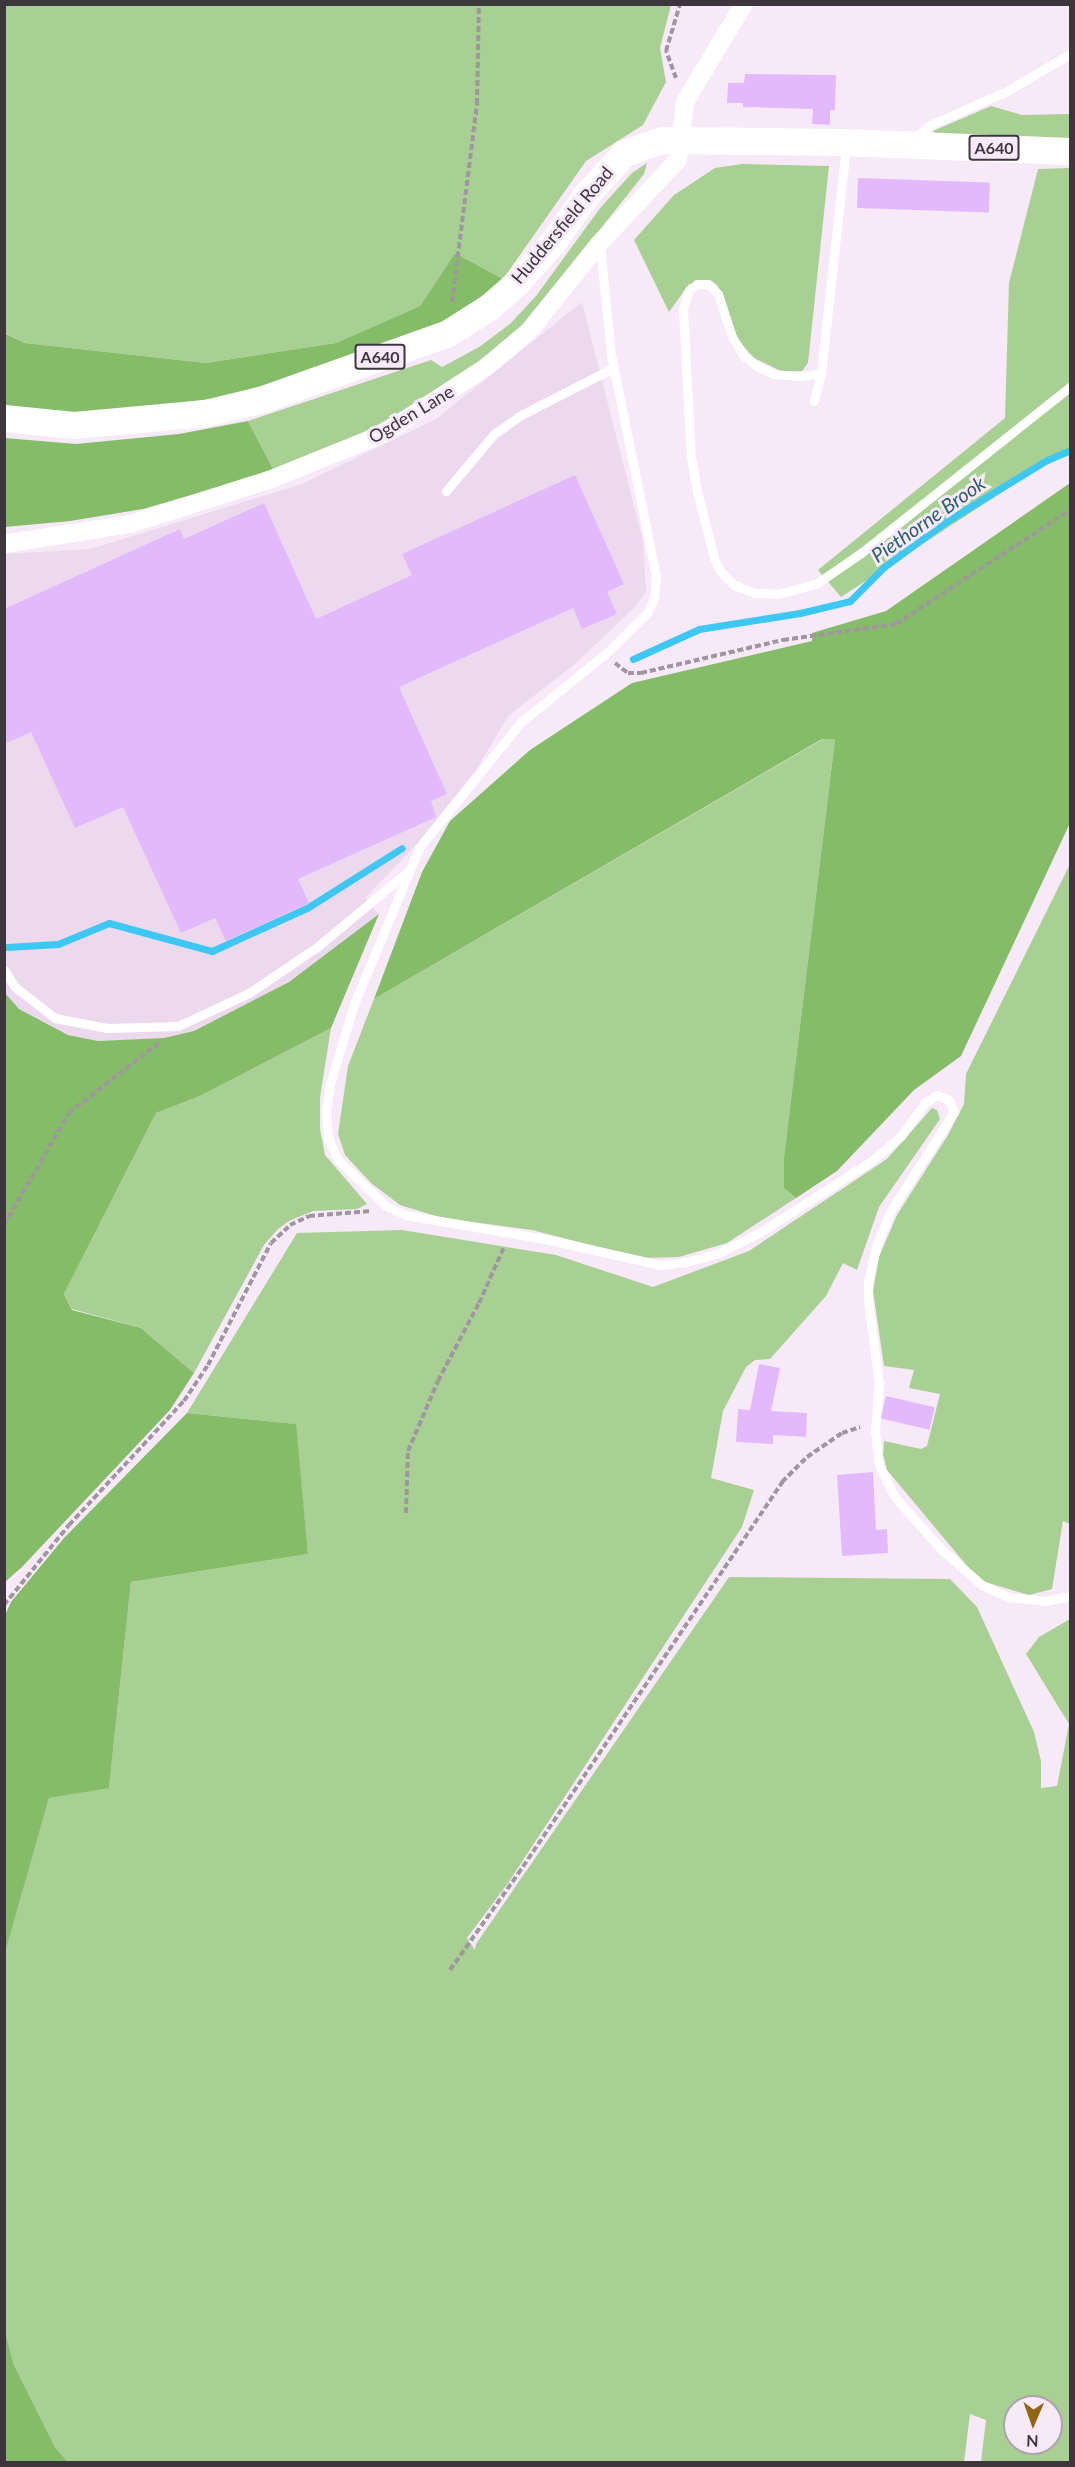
<!DOCTYPE html>
<style>
body{margin:0}
#map{position:relative;width:1075px;height:2467px;overflow:hidden;background:#f8e9f8;font-family:Lato,sans-serif}
div>[style]{position:absolute}
[style*='--x']{left:calc(var(--x)*1px);top:calc(var(--y)*1px);width:calc(var(--w)*1px);rotate:calc(var(--a)*1deg)}
.built>*{inset:0;background:#edd9ed}
.green>*{inset:0;background:#a8d092}
.forest>*{inset:0;background:#85bc67}
.stream>*{height:7px;margin:-3.5px;padding:0 3.5px;transform-origin:3.5px;border-radius:3.5px;background:#3cc8f2}
.building>*{inset:0;background:#e3b9fd;transform-origin:0 0}
.path>*{height:4px;margin-top:-2px;transform-origin:0;background:repeating-linear-gradient(90deg,#a095a0 0 6px,transparent 0 9px)}
.lane>*{height:9px;margin:-4.5px;padding:0 4.5px;transform-origin:4.5px;border-radius:4.5px;background:#fff}
.street>*{height:18px;margin:-9px;padding:0 9px;transform-origin:9px;border-radius:9px;background:#fff}
.primary>*{height:27px;margin:-13.5px;padding:0 13.5px;transform-origin:13.5px;border-radius:13.5px;background:#fff}
span{translate:-50% -50%;white-space:nowrap;text-align:center;line-height:1.15;-webkit-text-stroke:6px #f8e9f8;paint-order:stroke}
.shield-label span{padding:2px 4px;background:#f8e9f8;border:2px solid;border-radius:4px;-webkit-text-stroke-width:0}
.shield-label{font-size:16px;color:#3d373d;font-weight:700}
.street-label{font-size:18px;color:#3d373d}
.water-label{font-size:20px;color:#295f71;font-style:italic}
.frame{position:absolute;inset:0;border:6px solid #3d373d;pointer-events:none}
.north{position:absolute;left:1003px;top:2395px;width:60px;height:60px;box-sizing:border-box;background:#f8e9f8;border:2px solid #ada2ad;border-radius:50%;rotate:182deg;font-size:16px;font-weight:700;line-height:24px;text-align:center;color:#3d373d}
.north::after{content:'';display:block;margin:auto;width:21px;height:27px;background:#926611;clip-path:polygon(50% 0,100% 100%,50% 72%,0 100%)}
</style>
<div id="map">
<div class="built">
<i style="clip-path:polygon(582px 302px,643px 541px,646px 592px,636px 606px,575px 664px,508px 716px,476px 770px,416px 845px,365px 898px,379px 914px,289px 982px,194px 1031px,164px 1038px,98px 1041px,68px 1035px,19px 1009px,5px 993px,4px 554px,90px 549px,302px 484px,436px 419px)"></i>
</div>
<div class="green">
<i style="clip-path:polygon(4px 5px,671px 4px,671px 5px,660px 48px,666px 82px,643px 125px,586px 161px,503px 279px,455px 253px,420px 306px,336px 343px,206px 363px,25px 343px,5px 333px)"></i>
<i style="clip-path:polygon(991px 106px,1022px 115px,1070px 114px,1070px 142px,936px 135px,933px 131px)"></i>
<i style="clip-path:polygon(647px 163px,644px 174px,517px 334px,464px 375px,390px 418px,337px 447px,274px 471px,248px 421px,431px 360px,442px 367px,479px 347px,510px 324px,536px 296px,601px 207px,632px 173px)"></i>
<i style="clip-path:polygon(742px 164px,829px 166px,808px 363px,802px 371px,783px 372px,754px 358px,738px 340px,718px 286px,713px 282px,689px 284px,669px 312px,634px 240px,674px 195px,715px 168px)"></i>
<i style="clip-path:polygon(1070px 168px,1070px 448px,841px 597px,818px 570px,1005px 418px,1009px 283px,1038px 169px)"></i>
<i style="clip-path:polygon(823px 739px,835px 739px,784px 1157px,784px 1188px,796px 1198px,727px 1243px,679px 1257px,641px 1258px,532px 1230px,442px 1218px,400px 1205px,371px 1183px,345px 1155px,338px 1134px,348px 1066px,374px 999px)"></i>
<i style="clip-path:polygon(1070px 864px,1070px 1524px,1063px 1521px,1052px 1589px,1029px 1595px,985px 1582px,968px 1567px,887px 1470px,883px 1455px,884px 1441px,921px 1449px,927px 1446px,940px 1394px,909px 1388px,914px 1370px,884px 1366px,873px 1291px,879px 1257px,897px 1215px,948px 1135px,964px 1104px,966px 1074px)"></i>
<i style="clip-path:polygon(331px 1028px,320px 1097px,320px 1129px,325px 1155px,367px 1204px,357px 1209px,313px 1211px,289px 1221px,278px 1229px,264px 1245px,194px 1373px,141px 1328px,72px 1309px,64px 1294px,156px 1113px,200px 1096px)"></i>
<i style="clip-path:polygon(evenodd,932px 1108px,937px 1110px,940px 1119px,879px 1207px,857px 1270px,843px 1263px,826px 1296px,770px 1359px,755px 1360px,746px 1367px,723px 1411px,711px 1478px,754px 1490px,742px 1527px,508px 1883px,467px 1938px,475px 1950px,476px 1944px,729px 1577px,950px 1579px,977px 1607px,1034px 1732px,1041px 1761px,1041px 1788px,1057px 1786px,1069px 1724px,1026px 1654px,1039px 1637px,1070px 1619px,1070px 2462px,981px 2462px,986px 2420px,970px 2414px,964px 2462px,68px 2462px,55px 2447px,14px 2365px,5px 2331px,4px 1952px,49px 1798px,109px 1787px,131px 1582px,308px 1554px,295px 1424px,187px 1413px,297px 1233px,402px 1230px,556px 1255px,653px 1287px,749px 1251px,887px 1159px,932px 1108px,1015px 2407px,1051px 2407px,1051px 2443px,1015px 2443px,1015px 2407px)"></i>
</div>
<div class="forest">
<i style="clip-path:polygon(455px 253px,503px 279px,478px 300px,433px 331px,235px 396px,84px 415px,5px 410px,4px 333px,25px 343px,206px 363px,336px 343px,420px 306px)"></i>
<i style="clip-path:polygon(248px 421px,274px 471px,143px 509px,70px 521px,5px 527px,5px 438px,76px 444px,179px 434px)"></i>
<i style="clip-path:polygon(1070px 483px,1070px 823px,961px 1056px,914px 1090px,837px 1171px,796px 1198px,784px 1188px,784px 1157px,835px 739px,822px 739px,374px 999px,422px 872px,450px 821px,530px 750px,632px 683px,812px 641px,812px 633px,886px 611px)"></i>
<i style="clip-path:polygon(379px 914px,331px 1028px,200px 1096px,156px 1113px,64px 1294px,72px 1310px,141px 1328px,194px 1373px,170px 1410px,22px 1567px,5px 1582px,5px 993px,19px 1009px,68px 1035px,98px 1041px,164px 1038px,194px 1031px,289px 982px)"></i>
<i style="clip-path:polygon(187px 1413px,296px 1424px,308px 1554px,131px 1582px,109px 1788px,49px 1798px,5px 1952px,5px 1615px,11px 1602px,64px 1538px)"></i>
<i style="clip-path:polygon(5px 2331px,14px 2365px,55px 2447px,68px 2462px,5px 2462px)"></i>
</div>
<div class="stream">
<i style="--x:633;--y:659;--w:72;--a:-24.4"></i>
<i style="--x:699;--y:629;--w:102;--a:-9"></i>
<i style="--x:800;--y:613;--w:51;--a:-13.5"></i>
<i style="--x:850;--y:601;--w:48;--a:-45"></i>
<i style="--x:884;--y:567;--w:78;--a:-36.1"></i>
<i style="--x:947;--y:521;--w:117;--a:-31.4"></i>
<i style="--x:1047;--y:460;--w:25;--a:-23"></i>
<i style="--x:7;--y:947;--w:51;--a:-3.4"></i>
<i style="--x:58;--y:944;--w:55;--a:-22.4"></i>
<i style="--x:109;--y:923;--w:107;--a:15.2"></i>
<i style="--x:212;--y:951;--w:104;--a:-24.4"></i>
<i style="--x:307;--y:908;--w:112;--a:-32.3"></i>
</div>
<div class="building">
<i style="clip-path:polygon(745px 74px,836px 75px,835px 110px,830px 110px,830px 125px,812px 124px,813px 109px,743px 107px,743px 103px,727px 103px,728px 83px,744px 83px)"></i>
<i style="left:858px;top:178px;width:132px;height:30px;rotate:2deg"></i>
<i style="clip-path:polygon(575px 475px,624px 584px,607px 592px,617px 614px,582px 629px,573px 608px,399px 687px,447px 794px,431px 801px,436px 817px,298px 879px,309px 903px,226px 941px,215px 918px,181px 933px,123px 807px,75px 828px,31px 732px,4px 744px,4px 609px,180px 529px,184px 539px,264px 503px,316px 619px,412px 575px,402px 554px)"></i>
<i style="clip-path:polygon(759px 1364px,780px 1368px,771px 1411px,807px 1413px,806px 1437px,773px 1435px,773px 1444px,736px 1442px,738px 1409px,750px 1410px)"></i>
<i style="left:886px;top:1396px;width:50px;height:23px;rotate:13deg"></i>
<i style="clip-path:polygon(873px 1472px,876px 1530px,887px 1529px,888px 1553px,842px 1556px,837px 1475px)"></i>
</div>
<div class="path">
<i style="--x:676;--y:78;--w:29;--a:-110"></i>
<i style="--x:666;--y:51;--w:49;--a:-73.4"></i>
<i style="--x:452;--y:302;--w:200;--a:-82.8"></i>
<i style="--x:477;--y:104;--w:100;--a:-88.9"></i>
<i style="--x:615;--y:663;--w:16;--a:38"></i>
<i style="--x:628;--y:673;--w:13;--a:0"></i>
<i style="--x:641;--y:673;--w:146;--a:-13.1"></i>
<i style="--x:783;--y:640;--w:114;--a:-8.1"></i>
<i style="--x:896;--y:624;--w:208;--a:-33.2"></i>
<i style="--x:4;--y:1225;--w:129;--a:-59.9"></i>
<i style="--x:69;--y:1113;--w:115;--a:-38"></i>
<i style="--x:406;--y:1513;--w:62;--a:-88.2"></i>
<i style="--x:408;--y:1451;--w:76;--a:-66.8"></i>
<i style="--x:438;--y:1381;--w:88;--a:-62.3"></i>
<i style="--x:479;--y:1303;--w:61;--a:-65.9"></i>
<i style="--x:4;--y:1605;--w:103;--a:-50.9"></i>
<i style="--x:69;--y:1525;--w:169;--a:-47.2"></i>
<i style="--x:184;--y:1401;--w:43;--a:-56.3"></i>
<i style="--x:208;--y:1365;--w:137;--a:-62.7"></i>
<i style="--x:271;--y:1243;--w:26;--a:-43"></i>
<i style="--x:290;--y:1225;--w:21;--a:-25"></i>
<i style="--x:309;--y:1216;--w:62;--a:-4.6"></i>
<i style="--x:450;--y:1970;--w:118;--a:-54.7"></i>
<i style="--x:518;--y:1874;--w:473;--a:-56"></i>
<i style="--x:782;--y:1482;--w:35;--a:-45"></i>
<i style="--x:807;--y:1457;--w:42;--a:-34.4"></i>
<i style="--x:842;--y:1433;--w:19;--a:-18"></i>
</div>
<div class="lane">
<i style="--x:918;--y:143;--w:9;--a:-84"></i>
<i style="--x:919;--y:134;--w:14;--a:-39"></i>
<i style="--x:930;--y:125;--w:84;--a:-23.8"></i>
<i style="--x:1007;--y:91;--w:73;--a:-30.4"></i>
<i style="--x:600;--y:246;--w:110;--a:84.2"></i>
<i style="--x:611;--y:355;--w:227;--a:78.5"></i>
<i style="--x:656;--y:577;--w:21;--a:95"></i>
<i style="--x:654;--y:598;--w:15;--a:113"></i>
<i style="--x:648;--y:612;--w:54;--a:135"></i>
<i style="--x:610;--y:650;--w:114;--a:141"></i>
<i style="--x:521;--y:722;--w:162;--a:129"></i>
<i style="--x:419;--y:848;--w:169;--a:112.6"></i>
<i style="--x:354;--y:1004;--w:84;--a:106.7"></i>
<i style="--x:330;--y:1084;--w:30;--a:98"></i>
<i style="--x:326;--y:1114;--w:24;--a:85"></i>
<i style="--x:328;--y:1138;--w:24;--a:66"></i>
<i style="--x:338;--y:1160;--w:66;--a:43.8"></i>
<i style="--x:386;--y:1206;--w:22;--a:24"></i>
<i style="--x:406;--y:1215;--w:141;--a:9.8"></i>
<i style="--x:545;--y:1239;--w:118;--a:12.7"></i>
<i style="--x:660;--y:1265;--w:26;--a:-7"></i>
<i style="--x:686;--y:1262;--w:34;--a:-15"></i>
<i style="--x:719;--y:1253;--w:45;--a:-26.6"></i>
<i style="--x:759;--y:1233;--w:132;--a:-32.6"></i>
<i style="--x:870;--y:1162;--w:40;--a:-40"></i>
<i style="--x:901;--y:1136;--w:41;--a:-54"></i>
<i style="--x:925;--y:1103;--w:14;--a:-34"></i>
<i style="--x:937;--y:1095;--w:13;--a:23"></i>
<i style="--x:949;--y:1100;--w:13;--a:67"></i>
<i style="--x:954;--y:1112;--w:119;--a:122.6"></i>
<i style="--x:890;--y:1212;--w:38;--a:112"></i>
<i style="--x:876;--y:1247;--w:37;--a:103"></i>
<i style="--x:868;--y:1283;--w:18;--a:90"></i>
<i style="--x:868;--y:1301;--w:83;--a:82.4"></i>
<i style="--x:879;--y:1383;--w:48;--a:94.8"></i>
<i style="--x:875;--y:1431;--w:34;--a:83"></i>
<i style="--x:879;--y:1465;--w:34;--a:64"></i>
<i style="--x:894;--y:1496;--w:69;--a:48.5"></i>
<i style="--x:940;--y:1548;--w:56;--a:41.4"></i>
<i style="--x:982;--y:1585;--w:29;--a:25"></i>
<i style="--x:1008;--y:1597;--w:37;--a:6"></i>
<i style="--x:1045;--y:1601;--w:25;--a:-11"></i>
<i style="--x:821;--y:373;--w:20;--a:171"></i>
<i style="--x:801;--y:376;--w:27;--a:-176"></i>
<i style="--x:774;--y:374;--w:19;--a:-155"></i>
<i style="--x:757;--y:366;--w:16;--a:-142"></i>
<i style="--x:744;--y:356;--w:22;--a:-122"></i>
<i style="--x:732;--y:337;--w:45;--a:-108"></i>
<i style="--x:718;--y:294;--w:14;--a:-135"></i>
<i style="--x:708;--y:284;--w:11;--a:180"></i>
<i style="--x:697;--y:284;--w:10;--a:143"></i>
<i style="--x:689;--y:290;--w:21;--a:107"></i>
<i style="--x:683;--y:310;--w:147;--a:86.9"></i>
<i style="--x:691;--y:457;--w:39;--a:80"></i>
<i style="--x:698;--y:495;--w:65;--a:75.7"></i>
<i style="--x:714;--y:558;--w:14;--a:65"></i>
<i style="--x:720;--y:571;--w:20;--a:45"></i>
<i style="--x:734;--y:585;--w:22;--a:21"></i>
<i style="--x:755;--y:593;--w:23;--a:2"></i>
<i style="--x:778;--y:594;--w:39;--a:-15"></i>
<i style="--x:816;--y:584;--w:55;--a:-34.6"></i>
<i style="--x:861;--y:553;--w:267;--a:-38.5"></i>
<i style="--x:814;--y:401;--w:29;--a:-76"></i>
<i style="--x:821;--y:373;--w:229;--a:-83.7"></i>
<i style="--x:446;--y:491;--w:75;--a:-49.9"></i>
<i style="--x:494;--y:434;--w:35;--a:-35"></i>
<i style="--x:523;--y:414;--w:101;--a:-27.1"></i>
<i style="--x:4;--y:970;--w:20;--a:57"></i>
<i style="--x:15;--y:987;--w:51;--a:37.8"></i>
<i style="--x:55;--y:1018;--w:53;--a:10.9"></i>
<i style="--x:107;--y:1028;--w:71;--a:-1.6"></i>
<i style="--x:178;--y:1026;--w:78;--a:-24.9"></i>
<i style="--x:249;--y:993;--w:82;--a:-34.1"></i>
<i style="--x:317;--y:947;--w:116;--a:-39.7"></i>
</div>
<div class="street">
<i style="--x:4;--y:544;--w:128;--a:-9"></i>
<i style="--x:130;--y:524;--w:146;--a:-17.6"></i>
<i style="--x:269;--y:480;--w:123;--a:-22"></i>
<i style="--x:383;--y:434;--w:123;--a:-33"></i>
<i style="--x:486;--y:367;--w:56;--a:-39.9"></i>
<i style="--x:529;--y:331;--w:112;--a:-51.2"></i>
<i style="--x:599;--y:244;--w:115;--a:-46.8"></i>
<i style="--x:678;--y:160;--w:58;--a:-83.1"></i>
<i style="--x:685;--y:102;--w:114;--a:-59"></i>
</div>
<div class="primary">
<i style="--x:4;--y:418;--w:70;--a:5.7"></i>
<i style="--x:74;--y:425;--w:132;--a:-5.2"></i>
<i style="--x:205;--y:413;--w:60;--a:-13.6"></i>
<i style="--x:263;--y:399;--w:196;--a:-19.6"></i>
<i style="--x:448;--y:333;--w:49;--a:-32.4"></i>
<i style="--x:489;--y:307;--w:35;--a:-41"></i>
<i style="--x:515;--y:284;--w:57;--a:-47.9"></i>
<i style="--x:553;--y:242;--w:57;--a:-54.9"></i>
<i style="--x:586;--y:195;--w:57;--a:-47.9"></i>
<i style="--x:624;--y:153;--w:40;--a:-18.9"></i>
<i style="--x:662;--y:140;--w:184;--a:0.6"></i>
<i style="--x:846;--y:142;--w:224;--a:2.3"></i>
</div>
<div class="shield-label">
<span style="left:994px;top:148px">A640</span>
<span style="left:380px;top:357px">A640</span>
</div>
<div class="street-label">
<span style="left:562px;top:225px;rotate:-50deg">Huddersfield Road</span>
<span style="left:411px;top:414px;rotate:-31deg">Ogden Lane</span>
</div>
<div class="water-label">
<span style="left:928px;top:519px;rotate:-35deg">Piethorne Brook</span>
</div>
<div class="frame"></div>
<div class="north">N</div>
</div>
